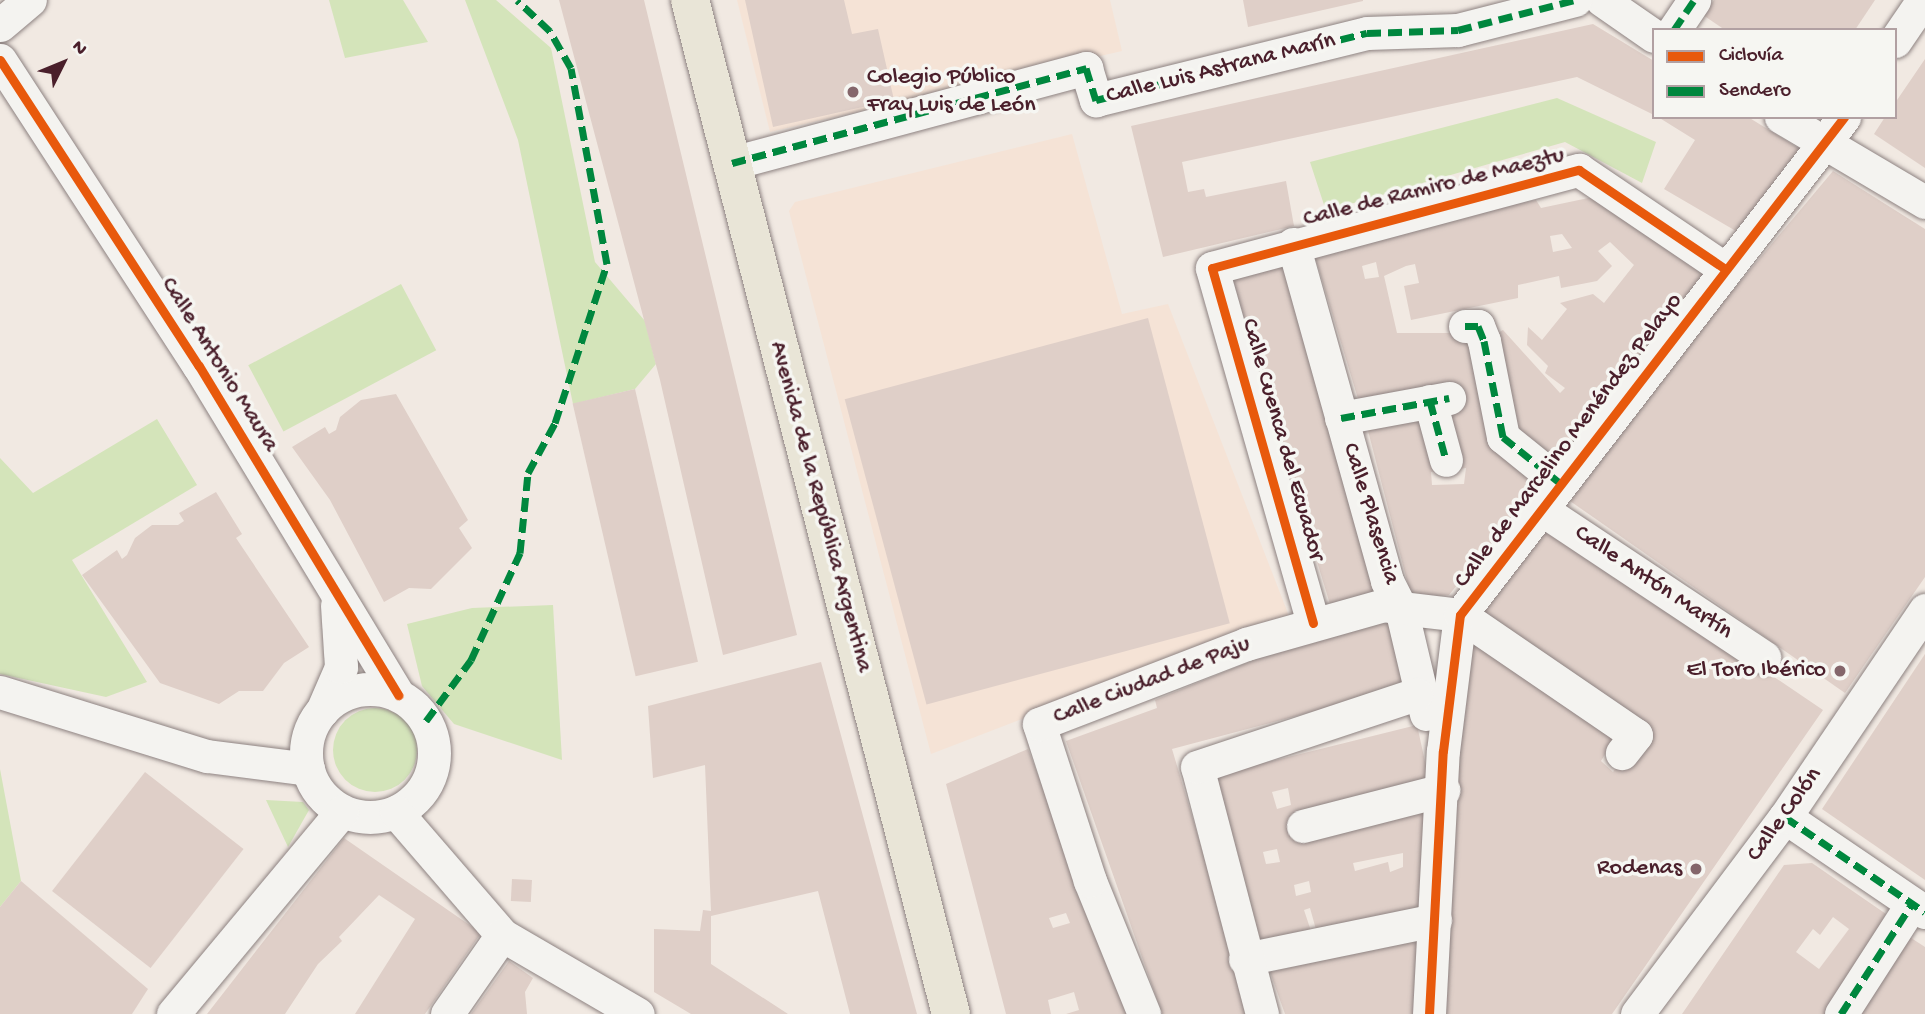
<!DOCTYPE html>
<meta charset="utf-8">
<style>
body{margin:0}
#map{position:relative;width:1925px;height:1014px;overflow:hidden;background:#f1e9e2;font-family:"Gochi Hand",sans-serif}
div>[style]{position:absolute}
[style*='--x']{left:calc(var(--x)*1px);top:calc(var(--y)*1px);width:calc(var(--w)*1px);rotate:calc(var(--a)*1deg)}
.built>*{inset:0;background:#f5e3d6}
.green>*{inset:0;background:#d4e4ba;transform-origin:0 0}
.round{border-radius:50%}
.building>*{inset:0;background:#dfcfc8;transform-origin:0 0}
.roads{filter:drop-shadow(0 0 2px #8d8281) drop-shadow(0 0 2px #8d8281)}
.minor>*{height:33px;margin:-16.5px;padding:0 16.5px;transform-origin:16.5px;border-radius:16.5px;background:#f4f3f0}
.minor>.ring{margin:-16.5px;padding:0;box-sizing:content-box;background:none;border:33px solid #f4f3f0;border-radius:50%}
.major>*{height:38px;margin:-19px;padding:0 19px;transform-origin:19px;border-radius:19px;background:#e9e5d7}
.quiet>*{height:7px;margin-top:-3.5px;transform-origin:0;background:repeating-linear-gradient(90deg,#00873e 0 14px,transparent 0 21px)}
.cycleway>*{height:9px;margin:-4.5px;padding:0 4.5px;transform-origin:4.5px;border-radius:4.5px;background:#e8590c}
.dots>*{width:19px;height:19px;translate:-50% -50%;box-sizing:border-box;border:4px solid #f6f6f2;border-radius:50%}
span{translate:-50% -50%;white-space:nowrap;text-align:center;line-height:1.15;-webkit-text-stroke:7px #f6f6f2;paint-order:stroke}
.street-label{font-size:24px;color:#4a1f2b}
.poi-label{font-size:24px;color:#4a1f2b}
.left{translate:0 -50%;text-align:left}
.right{translate:-100% -50%;text-align:right}
.legend{position:absolute;left:1652px;top:28px;width:245px;height:91px;box-sizing:border-box;background:#f6f6f2;border:2px solid #b1a0a2;margin:0;padding:9px 12px;list-style:none;font-size:21px;color:#4a1f2b}
.legend li{display:flex;align-items:center;gap:14px;height:35px}
.legend b{width:35px;border:2px solid #b1a0a2}
.north{position:absolute;left:28px;top:28px;width:70px;height:70px;-webkit-text-stroke:5px #f6f6f2;paint-order:stroke;rotate:47deg;font-size:19px;font-weight:700;line-height:28px;text-align:center;color:#4a1f2b}
.north::after{content:'';display:block;margin:auto;width:24px;height:32px;background:#4a1f2b;clip-path:polygon(50% 0,100% 100%,50% 72%,0 100%)}
</style>
<div id="map">
<div class="built">
<i style="clip-path:polygon(737px 0,1110px 0,1122px 51px,770px 132px)"></i>
<i style="clip-path:polygon(1072px 134px,1122px 314px,1168px 304px,1289px 616px,931px 754px,789px 211px,795px 202px)"></i>
</div>
<div class="green">
<i style="clip-path:polygon(329px 0,403px 0,428px 42px,345px 58px)"></i>
<i style="clip-path:polygon(465px 0,496px 0,551px 48px,595px 262px,645px 321px,656px 364px,635px 389px,573px 404px,518px 140px)"></i>
<i style="clip-path:polygon(1557px 98px,1656px 142px,1642px 183px,1565px 142px,1326px 211px,1310px 162px)"></i>
<i style="left:401px;top:284px;width:75px;height:173px;rotate:62deg"></i>
<i style="clip-path:polygon(157px 419px,197px 485px,72px 560px,147px 682px,106px 697px,0 674px,0 458px,33px 493px)"></i>
<i style="clip-path:polygon(553px 605px,562px 760px,454px 724px,422px 686px,407px 624px,472px 608px)"></i>
<i class="round" style="left:333px;top:708px;width:84px;height:84px"></i>
<i style="clip-path:polygon(0 769px,21px 881px,0 907px)"></i>
<i style="clip-path:polygon(266px 800px,303px 802px,309px 810px,288px 847px)"></i>
</div>
<div class="building">
<i style="clip-path:polygon(559px 0,644px 0,797px 635px,723px 655px,660px 380px)"></i>
<i style="clip-path:polygon(745px 0,844px 0,852px 34px,878px 29px,894px 100px,773px 127px)"></i>
<i style="clip-path:polygon(1243px 0,1363px 0,1363px 1px,1248px 27px)"></i>
<i style="clip-path:polygon(1714px 0,1875px 0,1855px 30px,1725px 30px,1703px 15px)"></i>
<i style="clip-path:polygon(1593px 24px,1654px 61px,1654px 115px,1577px 77px,1182px 162px,1188px 192px,1204px 189px,1206px 197px,1286px 181px,1294px 226px,1163px 257px,1131px 126px)"></i>
<i style="clip-path:polygon(1925px 59px,1925px 168px,1874px 134px,1885px 117px,1895px 117px,1895px 103px)"></i>
<i style="clip-path:polygon(1658px 117px,1748px 117px,1805px 152px,1741px 234px,1664px 189px,1695px 140px)"></i>
<i style="clip-path:polygon(1833px 171px,1925px 229px,1925px 577px,1845px 693px,1570px 501px,1702px 327px)"></i>
<i style="clip-path:polygon(evenodd,1593px 197px,1712px 270px,1449px 595px,1412px 600px,1366px 423px,1428px 413px,1442px 470px,1431px 472px,1432px 485px,1464px 484px,1466px 468px,1458px 469px,1439px 409px,1359px 402px,1312px 247px,1536px 200px,1541px 208px,1593px 197px,1562px 234px,1572px 248px,1553px 252px,1550px 236px,1562px 234px,1593px 197px,1610px 242px,1634px 265px,1604px 303px,1593px 294px,1560px 303px,1567px 309px,1542px 340px,1528px 327px,1527px 345px,1548px 366px,1545px 373px,1565px 388px,1560px 393px,1503px 330px,1493px 336px,1506px 432px,1480px 333px,1397px 333px,1384px 276px,1406px 266px,1415px 264px,1419px 283px,1404px 286px,1411px 320px,1518px 298px,1518px 285px,1559px 276px,1561px 288px,1597px 281px,1612px 266px,1598px 251px,1610px 242px,1593px 197px,1376px 262px,1379px 277px,1365px 279px,1362px 266px,1376px 262px)"></i>
<i style="left:1281px;top:259px;width:352px;height:54px;rotate:73deg"></i>
<i style="left:1148px;top:318px;width:316px;height:314px;rotate:75deg"></i>
<i style="left:635px;top:389px;width:280px;height:64px;rotate:77deg"></i>
<i style="clip-path:polygon(396px 394px,468px 520px,459px 528px,472px 548px,431px 589px,409px 588px,384px 602px,330px 500px,292px 447px,325px 427px,329px 434px,336px 430px,340px 417px,361px 400px)"></i>
<i style="clip-path:polygon(216px 492px,242px 534px,236px 538px,309px 647px,284px 663px,263px 691px,239px 691px,219px 704px,160px 683px,82px 575px,117px 550px,122px 559px,127px 555px,135px 538px,152px 525px,178px 525px,184px 521px,179px 513px)"></i>
<i style="clip-path:polygon(1542px 520px,1823px 710px,1612px 1014px,1434px 1014px,1469px 649px,1477px 643px,1619px 731px,1601px 761px,1613px 772px,1643px 728px,1478px 617px)"></i>
<i style="clip-path:polygon(1386px 615px,1406px 687px,1172px 749px,1251px 1014px,1162px 1014px,1066px 741px,1157px 708px,1155px 700px,1273px 652px)"></i>
<i style="clip-path:polygon(1925px 654px,1925px 880px,1822px 809px)"></i>
<i style="clip-path:polygon(821px 662px,917px 1014px,850px 1014px,818px 891px,711px 916px,711px 964px,788px 1014px,691px 1014px,654px 992px,654px 929px,700px 931px,703px 910px,711px 911px,705px 765px,653px 778px,648px 706px)"></i>
<i style="clip-path:polygon(evenodd,1417px 725px,1433px 798px,1429px 907px,1317px 933px,1310px 908px,1304px 910px,1312px 934px,1259px 946px,1211px 776px,1417px 725px,1288px 788px,1291px 805px,1277px 809px,1272px 792px,1288px 788px,1417px 725px,1277px 849px,1280px 862px,1266px 864px,1263px 852px,1277px 849px,1417px 725px,1403px 853px,1403px 867px,1390px 872px,1388px 862px,1355px 871px,1353px 863px,1403px 853px,1417px 725px,1309px 881px,1311px 892px,1296px 896px,1294px 885px,1309px 881px)"></i>
<i style="clip-path:polygon(evenodd,1028px 749px,1062px 837px,1131px 1014px,1066px 1014px,1079px 1010px,1074px 992px,1048px 1000px,1051px 1014px,1006px 1014px,946px 784px,1028px 749px,1066px 913px,1070px 923px,1053px 928px,1049px 918px,1066px 913px)"></i>
<i style="left:145px;top:772px;width:125px;height:151px;rotate:38deg"></i>
<i style="clip-path:polygon(344px 838px,481px 933px,425px 1014px,355px 1014px,415px 919px,379px 895px,339px 937px,342px 941px,318px 964px,285px 1014px,207px 1014px)"></i>
<i style="clip-path:polygon(evenodd,1812px 863px,1886px 914px,1830px 1014px,1682px 1014px,1784px 865px,1812px 863px,1833px 917px,1849px 929px,1819px 969px,1796px 952px,1813px 929px,1820px 935px,1833px 917px)"></i>
<i style="left:512px;top:879px;width:20px;height:22px;rotate:3deg"></i>
<i style="clip-path:polygon(21px 881px,148px 989px,132px 1014px,0 1014px,0 907px)"></i>
<i style="clip-path:polygon(1905px 934px,1925px 947px,1925px 1014px,1856px 1014px)"></i>
<i style="clip-path:polygon(1427px 937px,1422px 1014px,1285px 1014px,1270px 972px)"></i>
<i style="clip-path:polygon(509px 961px,533px 978px,525px 992px,527px 1014px,471px 1014px)"></i>
</div>
<div class="roads">
<div class="minor">
<i style="--x:1602;--y:0;--w:63;--a:34.7"></i>
<i style="--x:0;--y:25;--w:39;--a:-40"></i>
<i style="--x:1674;--y:30;--w:36;--a:-56"></i>
<i style="--x:1895;--y:41;--w:50;--a:-55.7"></i>
<i style="--x:0;--y:60;--w:365;--a:57"></i>
<i style="--x:199;--y:366;--w:385;--a:58.8"></i>
<i style="--x:1781;--y:117;--w:167;--a:30.6"></i>
<i style="--x:732;--y:163;--w:367;--a:-15"></i>
<i style="--x:1086;--y:68;--w:34;--a:73"></i>
<i style="--x:1096;--y:100;--w:279;--a:-13.9"></i>
<i style="--x:1367;--y:33;--w:91;--a:-1.9"></i>
<i style="--x:1458;--y:30;--w:121;--a:-14.4"></i>
<i style="--x:1293;--y:244;--w:350;--a:74.4"></i>
<i style="--x:1387;--y:581;--w:30;--a:63"></i>
<i style="--x:1465;--y:326;--w:13;--a:0"></i>
<i style="--x:1478;--y:326;--w:16;--a:68"></i>
<i style="--x:1484;--y:341;--w:98;--a:78.8"></i>
<i style="--x:1503;--y:437;--w:73;--a:38.9"></i>
<i style="--x:1430;--y:401;--w:61;--a:74.8"></i>
<i style="--x:1341;--y:418;--w:110;--a:-10.5"></i>
<i style="--x:1541;--y:509;--w:268;--a:33.6"></i>
<i style="--x:1313;--y:623;--w:369;--a:-105.9"></i>
<i style="--x:1212;--y:268;--w:380;--a:-15"></i>
<i style="--x:1579;--y:170;--w:175;--a:34.1"></i>
<i class="ring" style="left:306px;top:689px;width:95px;height:95px"></i>
<i style="--x:0;--y:692;--w:217;--a:17.2"></i>
<i style="--x:207;--y:756;--w:102;--a:7.3"></i>
<i style="--x:322;--y:711;--w:48;--a:-66.6"></i>
<i style="--x:341;--y:667;--w:62;--a:-93.7"></i>
<i style="--x:1426;--y:714;--w:109;--a:-103.3"></i>
<i style="--x:1401;--y:608;--w:59;--a:6.8"></i>
<i style="--x:1460;--y:615;--w:213;--a:34.3"></i>
<i style="--x:1636;--y:735;--w:23;--a:128"></i>
<i style="--x:396;--y:812;--w:162;--a:49.2"></i>
<i style="--x:502;--y:935;--w:157;--a:30.2"></i>
<i style="--x:1785;--y:817;--w:169;--a:34.2"></i>
<i style="--x:1303;--y:826;--w:145;--a:-14.4"></i>
<i style="--x:1245;--y:959;--w:194;--a:-11.6"></i>
<i style="--x:173;--y:1014;--w:264;--a:-50.2"></i>
<i style="--x:447;--y:1014;--w:96;--a:-55.2"></i>
<i style="--x:1144;--y:1014;--w:144;--a:-112.1"></i>
<i style="--x:1090;--y:881;--w:165;--a:-108"></i>
<i style="--x:1039;--y:724;--w:222;--a:-21.1"></i>
<i style="--x:1246;--y:644;--w:143;--a:-15.8"></i>
<i style="--x:1384;--y:605;--w:17;--a:10"></i>
<i style="--x:1262;--y:1014;--w:255;--a:-104.7"></i>
<i style="--x:1197;--y:767;--w:231;--a:-18.4"></i>
<i style="--x:1429;--y:1014;--w:263;--a:-87"></i>
<i style="--x:1443;--y:751;--w:137;--a:-82.9"></i>
<i style="--x:1460;--y:615;--w:629;--a:-52.36"></i>
<i style="--x:1637;--y:1014;--w:246;--a:-53.1"></i>
<i style="--x:1785;--y:817;--w:250;--a:-55.9"></i>
<i style="--x:1841;--y:1014;--w:131;--a:-57.2"></i>
</div>
<div class="major">
<i style="--x:690;--y:0;--w:1047;--a:75.57"></i>
</div>
</div>
<div class="quiet">
<i style="--x:1674;--y:30;--w:36;--a:-56"></i>
<i style="--x:732;--y:163;--w:367;--a:-15"></i>
<i style="--x:1086;--y:68;--w:34;--a:73"></i>
<i style="--x:1096;--y:100;--w:279;--a:-13.9"></i>
<i style="--x:1367;--y:33;--w:91;--a:-1.9"></i>
<i style="--x:1458;--y:30;--w:121;--a:-14.4"></i>
<i style="--x:1465;--y:326;--w:13;--a:0"></i>
<i style="--x:1478;--y:326;--w:16;--a:68"></i>
<i style="--x:1484;--y:341;--w:98;--a:78.8"></i>
<i style="--x:1503;--y:437;--w:73;--a:38.9"></i>
<i style="--x:1430;--y:401;--w:61;--a:74.8"></i>
<i style="--x:1341;--y:418;--w:110;--a:-10.5"></i>
<i style="--x:426;--y:721;--w:76;--a:-53.6"></i>
<i style="--x:471;--y:660;--w:118;--a:-65.4"></i>
<i style="--x:520;--y:553;--w:80;--a:-84.3"></i>
<i style="--x:528;--y:473;--w:57;--a:-61.6"></i>
<i style="--x:555;--y:423;--w:167;--a:-71.9"></i>
<i style="--x:607;--y:264;--w:199;--a:-100.4"></i>
<i style="--x:571;--y:68;--w:43;--a:-119.6"></i>
<i style="--x:550;--y:31;--w:45;--a:-136.8"></i>
<i style="--x:1785;--y:817;--w:169;--a:34.2"></i>
<i style="--x:1841;--y:1014;--w:131;--a:-57.2"></i>
</div>
<div class="cycleway">
<i style="--x:0;--y:60;--w:365;--a:57"></i>
<i style="--x:199;--y:366;--w:385;--a:58.8"></i>
<i style="--x:1313;--y:623;--w:369;--a:-105.9"></i>
<i style="--x:1212;--y:268;--w:380;--a:-15"></i>
<i style="--x:1579;--y:170;--w:175;--a:34.1"></i>
<i style="--x:1429;--y:1014;--w:263;--a:-87"></i>
<i style="--x:1443;--y:751;--w:137;--a:-82.9"></i>
<i style="--x:1460;--y:615;--w:629;--a:-52.36"></i>
</div>
<div class="dots">
<i style="left:853px;top:92px;background:#84666b"></i>
<i style="left:1840px;top:671px;background:#84666b"></i>
<i style="left:1696px;top:869px;background:#84666b"></i>
</div>
<div class="street-label">
<span style="left:1221px;top:69px;rotate:-14deg">Calle Luis Astrana Marín</span>
<span style="left:1434px;top:188px;rotate:-14deg">Calle de Ramiro de Maeztu</span>
<span style="left:219px;top:365px;rotate:58deg">Calle Antonio Maura</span>
<span style="left:1282px;top:440px;rotate:74deg">Calle Cuenca del Ecuador</span>
<span style="left:1569px;top:441px;rotate:-53deg">Calle de Marcelino Menéndez Pelayo</span>
<span style="left:820px;top:507px;rotate:75deg">Avenida de la República Argentina</span>
<span style="left:1370px;top:514px;rotate:73deg">Calle Plasencia</span>
<span style="left:1653px;top:583px;rotate:34deg">Calle Antón Martín</span>
<span style="left:1152px;top:681px;rotate:-21deg">Calle Ciudad de Paju</span>
<span style="left:1785px;top:815px;rotate:-54deg">Calle Colón</span>
</div>
<div class="poi-label">
<span class="left" style="left:867px;top:92px">Colegio Público<br>Fray Luis de León</span>
<span class="right" style="left:1826px;top:671px">El Toro Ibérico</span>
<span class="right" style="left:1682px;top:869px">Rodenas</span>
</div>
<ul class="legend">
<li><b style="height:9px;background:#e8590c"></b>Ciclovía</li>
<li><b style="height:9px;background:#00873e"></b>Sendero</li>
</ul>
<div class="north">N</div>
</div>
